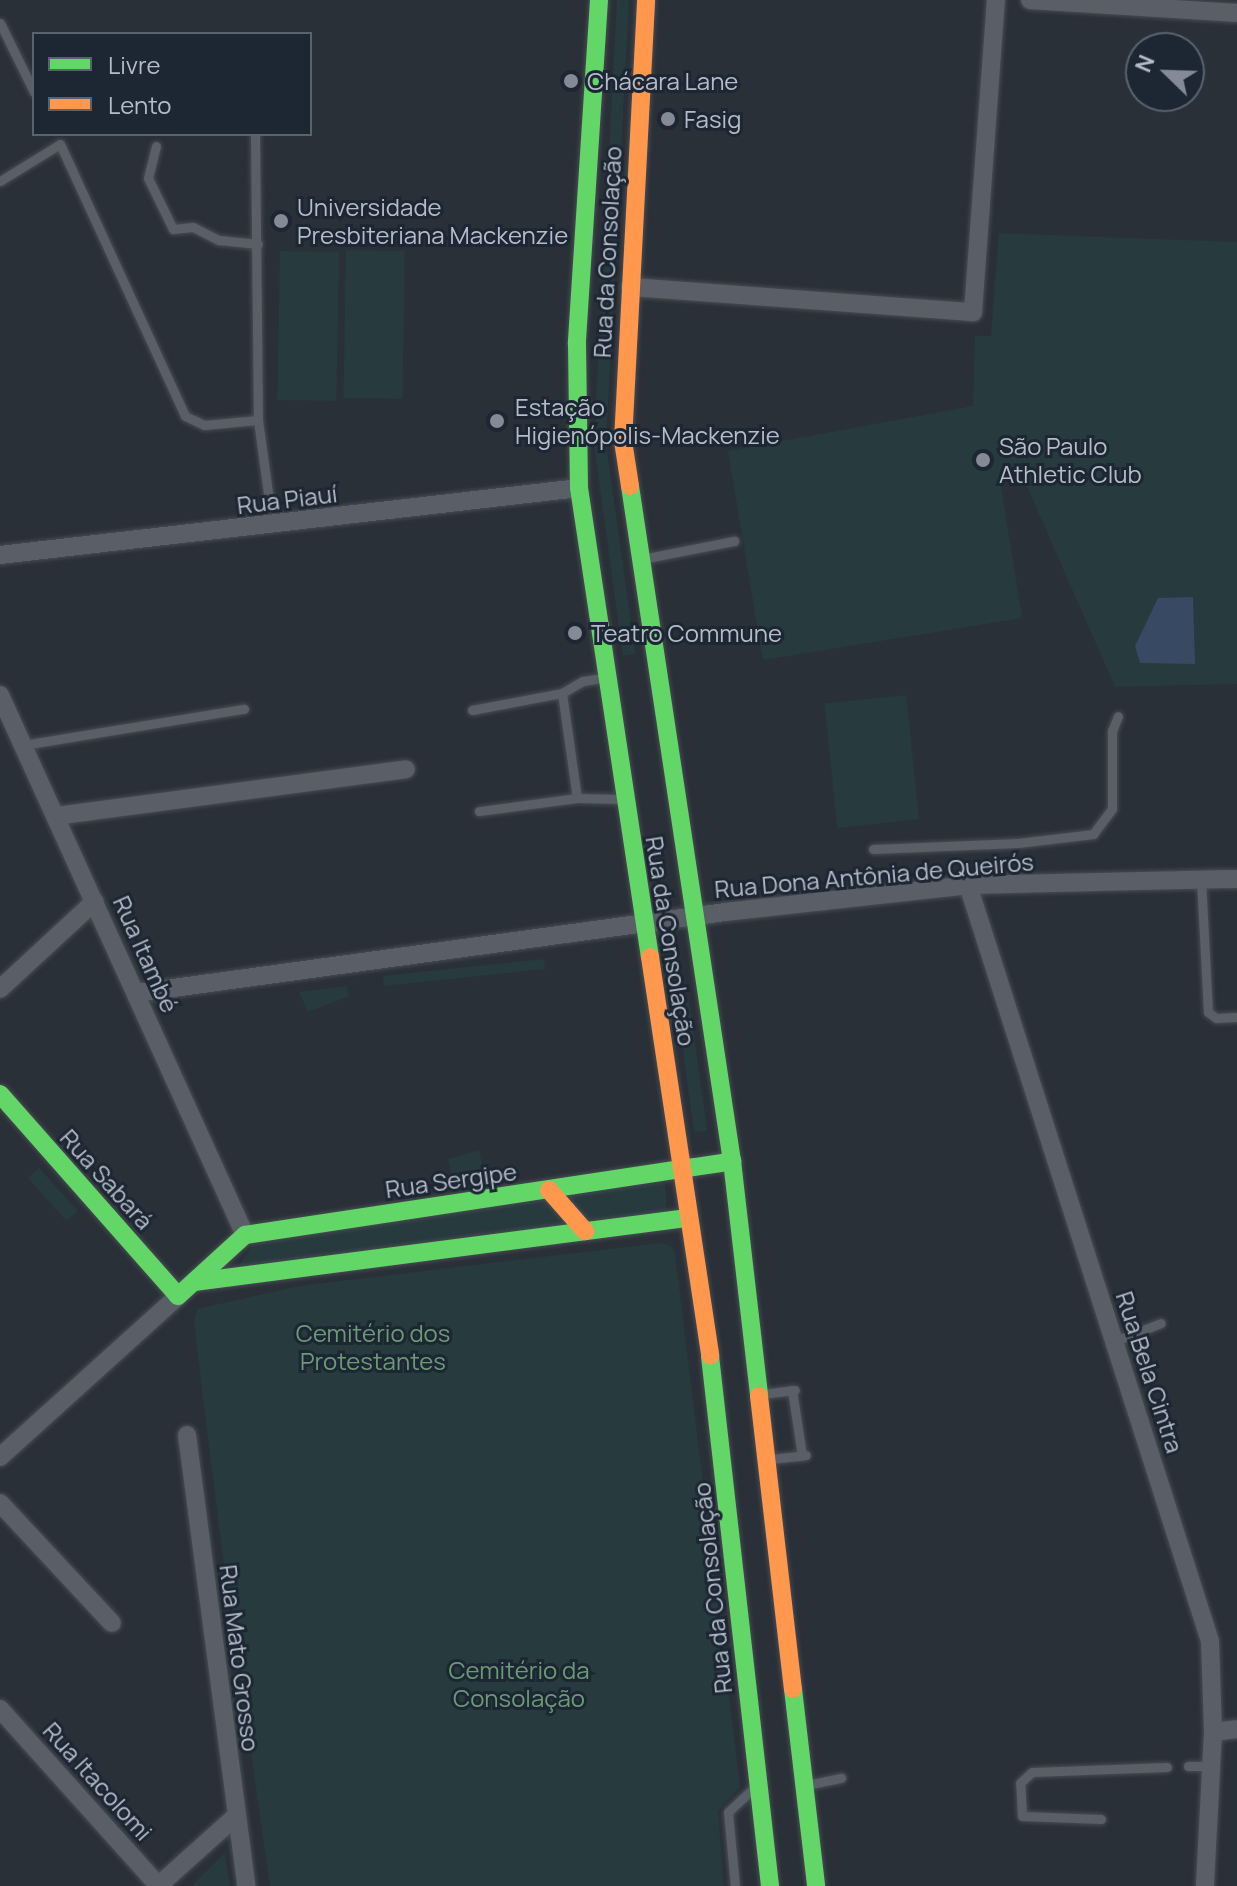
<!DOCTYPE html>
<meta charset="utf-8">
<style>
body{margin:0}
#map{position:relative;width:1237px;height:1886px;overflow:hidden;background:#2a3038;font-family:Manrope,sans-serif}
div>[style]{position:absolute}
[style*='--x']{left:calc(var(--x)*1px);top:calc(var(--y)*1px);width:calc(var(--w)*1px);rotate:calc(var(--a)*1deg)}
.green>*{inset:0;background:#273a3e;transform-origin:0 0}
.water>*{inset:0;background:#384963}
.roads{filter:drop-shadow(0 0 2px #484c53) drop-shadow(0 0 2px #484c53)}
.lane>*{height:9px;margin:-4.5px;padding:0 4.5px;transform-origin:4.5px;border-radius:4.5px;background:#5a5e66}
.street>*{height:18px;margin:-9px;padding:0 9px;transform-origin:9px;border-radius:9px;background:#5a5e66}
.fast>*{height:18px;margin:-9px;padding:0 9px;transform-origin:9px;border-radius:9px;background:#63d668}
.slow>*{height:18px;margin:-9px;padding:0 9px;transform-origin:9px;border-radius:9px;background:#ff974d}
.dots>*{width:22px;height:22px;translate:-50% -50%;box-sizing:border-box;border:4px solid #1d2633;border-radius:50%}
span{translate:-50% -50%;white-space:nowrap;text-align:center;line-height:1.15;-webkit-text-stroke:6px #1d2633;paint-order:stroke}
.poi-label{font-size:24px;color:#b4bcc9}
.left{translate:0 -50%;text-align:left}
.street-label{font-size:24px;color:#b4bcc9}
.park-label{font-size:24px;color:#6b9a76}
.legend{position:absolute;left:32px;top:32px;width:280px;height:104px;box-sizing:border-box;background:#1d2633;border:2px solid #59626f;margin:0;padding:10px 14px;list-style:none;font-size:24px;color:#b4bcc9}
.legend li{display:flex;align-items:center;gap:16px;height:40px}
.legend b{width:40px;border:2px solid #59626f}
.north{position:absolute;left:1125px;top:32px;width:80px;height:80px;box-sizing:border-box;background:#1d2633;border:2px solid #59626f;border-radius:50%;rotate:293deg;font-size:22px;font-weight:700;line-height:32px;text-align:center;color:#b4bcc9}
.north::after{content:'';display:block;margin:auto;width:28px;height:36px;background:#848b96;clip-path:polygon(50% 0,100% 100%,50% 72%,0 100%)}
</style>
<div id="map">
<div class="green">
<i style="clip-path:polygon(617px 0,629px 0,606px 442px,635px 654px,623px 656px,594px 444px)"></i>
<i style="clip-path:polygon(999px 233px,1237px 242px,1237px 684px,1115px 687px,1019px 468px,999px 474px,1022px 618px,763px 660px,728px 451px,973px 406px,975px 336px,991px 336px)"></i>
<i style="left:346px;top:250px;width:59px;height:148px;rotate:1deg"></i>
<i style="left:280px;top:251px;width:59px;height:149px;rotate:1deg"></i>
<i style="left:906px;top:695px;width:125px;height:82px;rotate:84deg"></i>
<i style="left:544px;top:959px;width:10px;height:162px;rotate:84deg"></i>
<i style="clip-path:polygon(346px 986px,349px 996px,308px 1012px,299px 992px)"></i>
<i style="left:689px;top:1001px;width:131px;height:13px;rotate:82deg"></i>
<i style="clip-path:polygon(479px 1150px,485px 1177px,453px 1181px,448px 1159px)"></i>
<i style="left:39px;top:1168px;width:58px;height:15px;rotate:48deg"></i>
<i style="clip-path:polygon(665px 1183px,667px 1217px,586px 1226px,558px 1197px)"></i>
<i style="clip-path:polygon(550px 1199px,578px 1229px,237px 1269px,257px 1238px)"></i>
<i style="clip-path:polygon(660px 1243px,671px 1246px,675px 1254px,740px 1787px,718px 1811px,724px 1886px,270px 1886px,222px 1549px,194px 1323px,197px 1309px,299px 1286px)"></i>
<i style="clip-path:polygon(225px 1853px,230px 1886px,191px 1886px)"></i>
</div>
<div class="water">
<i style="clip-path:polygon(1193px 597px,1195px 664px,1140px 663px,1135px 646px,1158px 598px)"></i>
</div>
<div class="roads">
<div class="lane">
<i style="--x:0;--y:23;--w:77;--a:63.8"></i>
<i style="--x:255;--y:134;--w:286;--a:89.4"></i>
<i style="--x:156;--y:146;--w:33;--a:104"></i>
<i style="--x:148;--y:178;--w:57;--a:63.9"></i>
<i style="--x:173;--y:229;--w:20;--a:-6"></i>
<i style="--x:193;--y:227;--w:29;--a:27"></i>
<i style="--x:219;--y:240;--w:39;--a:6"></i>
<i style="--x:0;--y:181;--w:70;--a:-31.7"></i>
<i style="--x:60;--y:144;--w:299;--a:65.3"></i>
<i style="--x:185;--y:416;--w:21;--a:25"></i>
<i style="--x:204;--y:425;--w:54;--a:-5.3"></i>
<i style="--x:258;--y:420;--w:89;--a:82.2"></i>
<i style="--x:647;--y:558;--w:89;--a:-11.1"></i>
<i style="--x:562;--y:693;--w:24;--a:-30"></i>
<i style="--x:583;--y:681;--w:20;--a:-9"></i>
<i style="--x:472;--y:710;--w:92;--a:-10.7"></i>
<i style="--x:562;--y:693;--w:106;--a:81.9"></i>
<i style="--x:577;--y:798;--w:99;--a:172.4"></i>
<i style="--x:23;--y:745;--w:224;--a:-9.3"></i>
<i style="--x:577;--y:798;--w:44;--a:1.3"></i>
<i style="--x:873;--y:849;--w:145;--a:-2.4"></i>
<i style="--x:1018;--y:843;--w:76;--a:-6.8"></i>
<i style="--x:1093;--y:834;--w:31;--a:-53"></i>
<i style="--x:1112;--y:809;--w:78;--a:-90"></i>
<i style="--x:1112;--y:731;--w:16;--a:-68"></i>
<i style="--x:1201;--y:879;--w:133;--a:87"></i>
<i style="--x:1208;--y:1012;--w:10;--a:37"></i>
<i style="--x:1216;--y:1018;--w:21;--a:-3"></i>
<i style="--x:1115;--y:1341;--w:49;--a:-21.4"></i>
<i style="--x:792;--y:1390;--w:66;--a:81.3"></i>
<i style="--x:762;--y:1394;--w:33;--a:-7"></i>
<i style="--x:770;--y:1459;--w:36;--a:-6"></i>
<i style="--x:1188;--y:1766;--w:24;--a:0"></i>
<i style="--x:807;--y:1785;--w:35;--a:-12"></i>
<i style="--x:1101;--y:1819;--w:79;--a:-177.8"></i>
<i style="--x:1022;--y:1816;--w:33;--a:-93"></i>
<i style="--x:1020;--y:1783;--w:16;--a:-43"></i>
<i style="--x:1032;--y:1772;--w:135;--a:-2.1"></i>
<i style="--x:735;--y:1886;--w:74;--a:-95.4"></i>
<i style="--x:728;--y:1812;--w:34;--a:-43"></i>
</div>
<div class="street">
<i style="--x:1030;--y:0;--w:207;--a:3.6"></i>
<i style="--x:630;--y:287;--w:344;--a:4.2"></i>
<i style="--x:973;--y:312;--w:313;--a:-85.8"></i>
<i style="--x:0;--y:555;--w:583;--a:-6.6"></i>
<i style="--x:0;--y:695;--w:593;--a:65.6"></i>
<i style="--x:56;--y:816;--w:353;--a:-7.6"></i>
<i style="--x:968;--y:885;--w:794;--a:72.25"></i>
<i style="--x:1210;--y:1641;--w:91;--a:88.1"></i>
<i style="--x:1213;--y:1732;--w:154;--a:93"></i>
<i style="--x:0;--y:989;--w:129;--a:-42.8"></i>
<i style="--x:137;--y:993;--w:594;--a:-7.84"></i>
<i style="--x:725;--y:912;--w:244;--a:-6.3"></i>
<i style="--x:968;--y:885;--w:269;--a:-1.3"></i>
<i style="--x:187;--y:1435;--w:455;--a:82.5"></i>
<i style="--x:0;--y:1457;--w:240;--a:-42.1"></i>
<i style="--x:0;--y:1503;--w:164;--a:47"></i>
<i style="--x:0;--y:1709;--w:238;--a:48.1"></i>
<i style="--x:1213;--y:1732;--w:24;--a:-7"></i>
<i style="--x:158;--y:1886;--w:106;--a:-41.9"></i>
</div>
<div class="fast">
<i style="--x:599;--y:0;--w:345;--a:93.7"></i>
<i style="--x:577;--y:344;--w:144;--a:89.2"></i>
<i style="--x:579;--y:488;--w:474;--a:81.4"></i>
<i style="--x:630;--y:486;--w:683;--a:81.41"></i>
<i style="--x:732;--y:1161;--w:237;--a:83.4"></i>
<i style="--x:0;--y:1094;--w:269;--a:48.6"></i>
<i style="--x:178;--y:1296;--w:91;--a:-42.3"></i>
<i style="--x:245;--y:1235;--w:493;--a:-8.6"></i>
<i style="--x:194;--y:1282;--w:498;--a:-7.4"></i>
<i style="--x:710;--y:1356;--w:533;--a:83.54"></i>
<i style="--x:793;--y:1689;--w:198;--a:83.3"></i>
</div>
<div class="slow">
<i style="--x:630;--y:486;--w:46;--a:-98.8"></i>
<i style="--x:623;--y:441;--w:442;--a:-87"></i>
<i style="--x:650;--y:957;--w:403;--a:81.4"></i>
<i style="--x:549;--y:1190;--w:55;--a:48.7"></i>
<i style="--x:759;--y:1396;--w:295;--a:83.4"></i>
</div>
</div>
<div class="dots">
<i style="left:571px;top:81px;background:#848b96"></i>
<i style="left:668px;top:119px;background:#848b96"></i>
<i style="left:281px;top:221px;background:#848b96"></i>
<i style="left:497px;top:421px;background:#848b96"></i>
<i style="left:983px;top:460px;background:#848b96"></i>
<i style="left:575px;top:633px;background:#848b96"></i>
</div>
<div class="poi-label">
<span class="left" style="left:587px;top:81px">Chácara Lane</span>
<span class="left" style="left:684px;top:119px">Fasig</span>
<span class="left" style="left:297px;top:221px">Universidade<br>Presbiteriana Mackenzie</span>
<span class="left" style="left:515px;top:421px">Estação<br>Higienópolis-Mackenzie</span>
<span class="left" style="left:999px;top:460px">São Paulo<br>Athletic Club</span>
<span class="left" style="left:591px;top:633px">Teatro Commune</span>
</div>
<div class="street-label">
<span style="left:607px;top:252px;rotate:-87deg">Rua da Consolação</span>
<span style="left:287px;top:499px;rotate:-7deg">Rua Piauí</span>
<span style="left:874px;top:875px;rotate:-5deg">Rua Dona Antônia de Queirós</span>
<span style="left:671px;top:941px;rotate:81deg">Rua da Consolação</span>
<span style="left:146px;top:954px;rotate:66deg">Rua Itambé</span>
<span style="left:107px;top:1179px;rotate:48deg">Rua Sabará</span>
<span style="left:451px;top:1180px;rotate:-8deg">Rua Sergipe</span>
<span style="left:1150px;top:1372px;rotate:72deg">Rua Bela Cintra</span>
<span style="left:712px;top:1588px;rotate:-96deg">Rua da Consolação</span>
<span style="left:240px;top:1658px;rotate:83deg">Rua Mato Grosso</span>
<span style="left:98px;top:1781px;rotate:48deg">Rua Itacolomi</span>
</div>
<div class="park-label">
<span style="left:373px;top:1347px">Cemitério dos<br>Protestantes</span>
<span style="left:519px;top:1684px">Cemitério da<br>Consolação</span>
</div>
<ul class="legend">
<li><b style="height:10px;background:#63d668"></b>Livre</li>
<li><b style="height:10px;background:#ff974d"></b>Lento</li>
</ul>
<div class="north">N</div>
</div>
